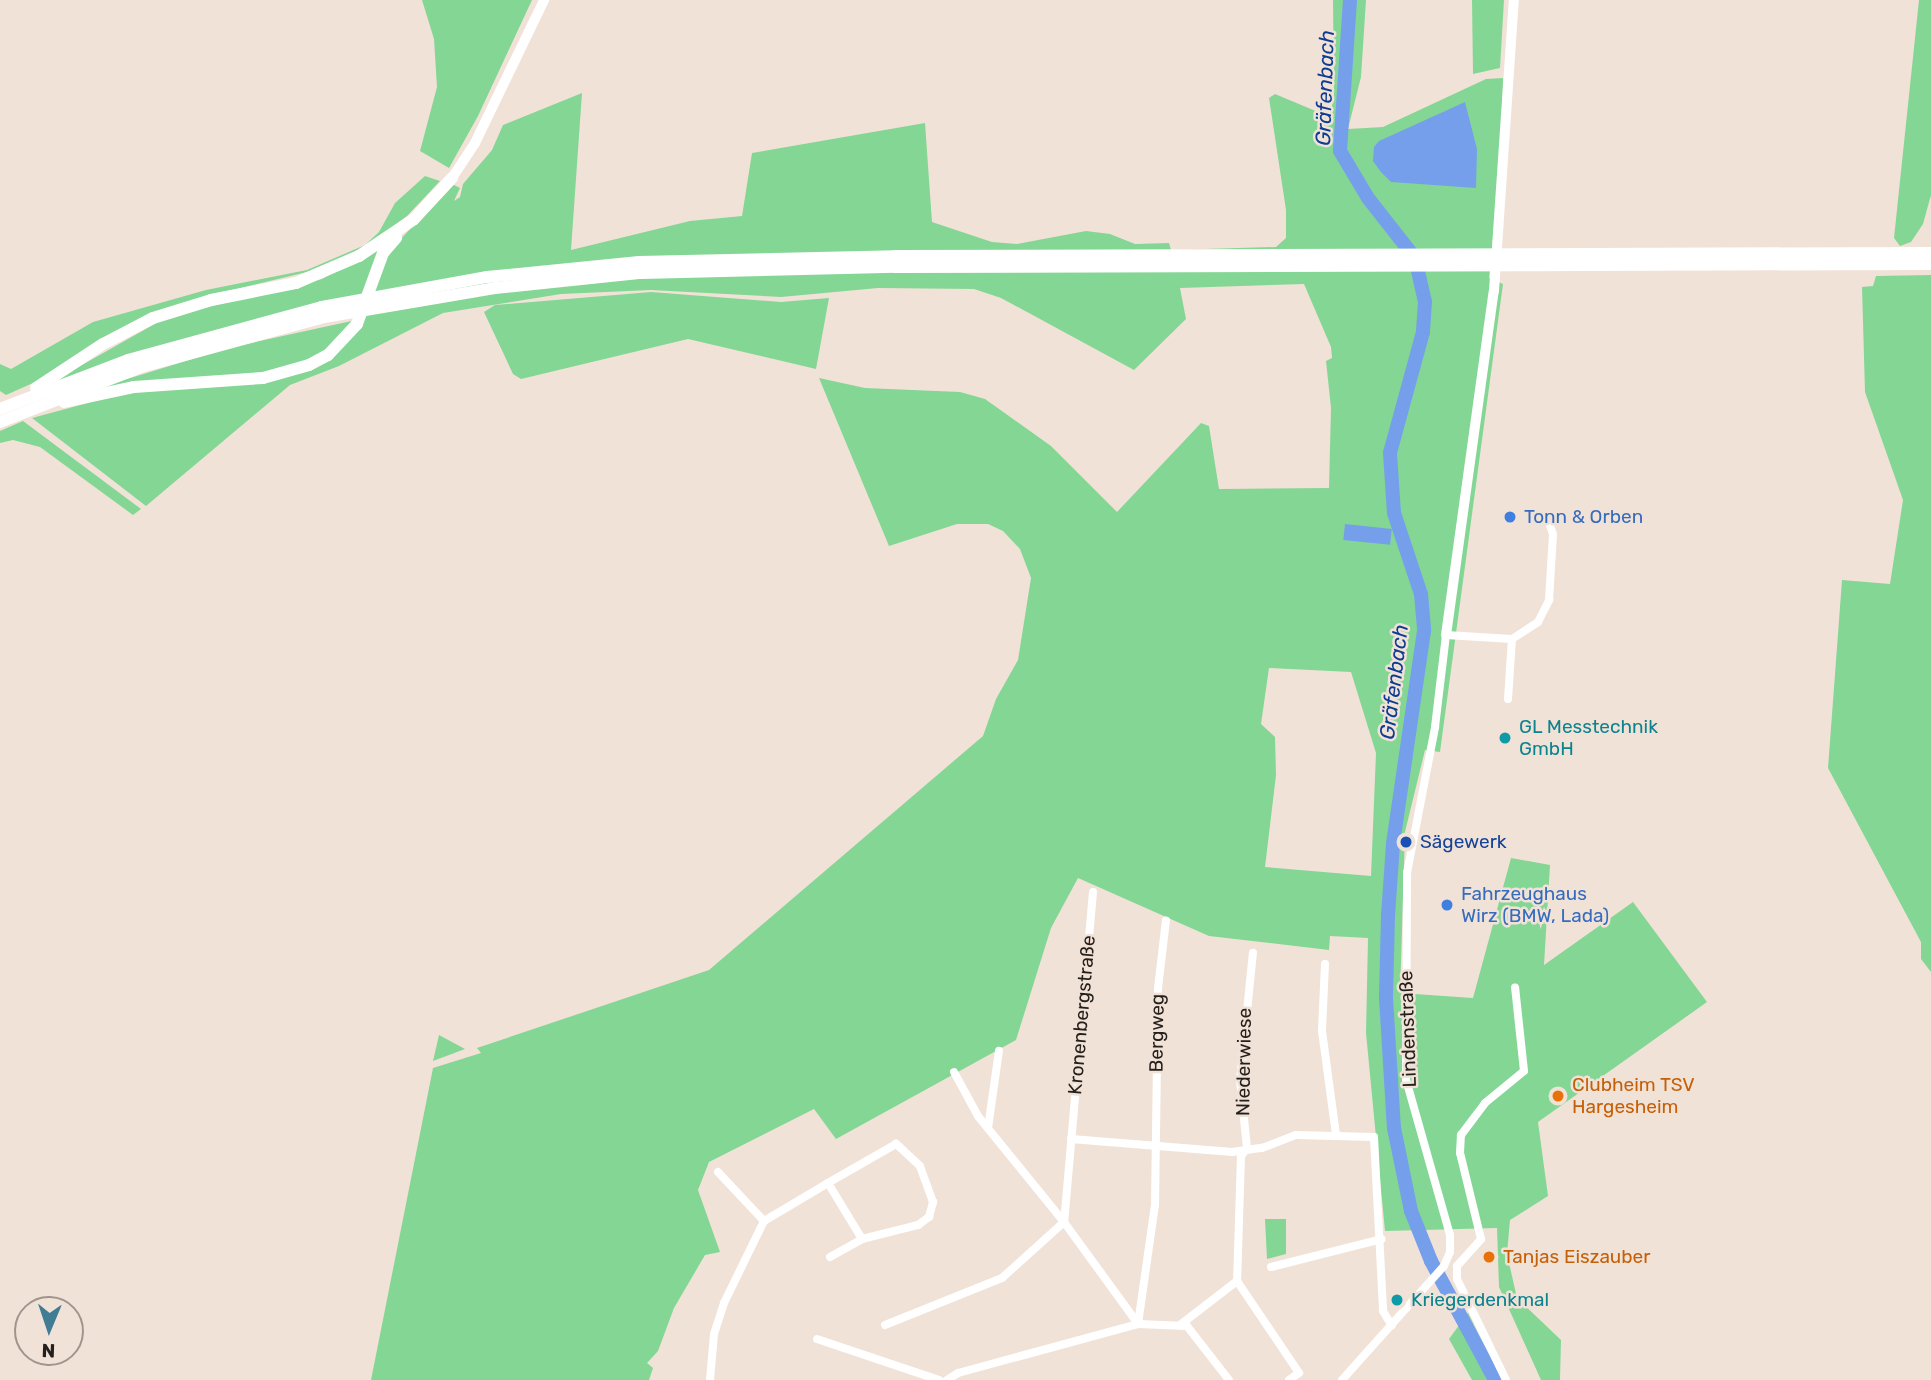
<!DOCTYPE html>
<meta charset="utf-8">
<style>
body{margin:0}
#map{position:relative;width:1931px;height:1380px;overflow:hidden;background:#f1e2d7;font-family:Rubik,sans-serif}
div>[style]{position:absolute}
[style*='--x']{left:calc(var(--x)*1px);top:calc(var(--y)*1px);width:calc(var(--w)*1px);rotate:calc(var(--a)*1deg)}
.green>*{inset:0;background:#84d695}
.water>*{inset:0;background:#759feb;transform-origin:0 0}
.river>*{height:14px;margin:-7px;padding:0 7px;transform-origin:7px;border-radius:7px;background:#759feb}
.minor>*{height:8px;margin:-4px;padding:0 4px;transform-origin:4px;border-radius:4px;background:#fff}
.tertiary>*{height:10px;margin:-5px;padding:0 5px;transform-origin:5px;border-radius:5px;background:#fff}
.secondary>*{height:10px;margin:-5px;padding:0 5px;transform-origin:5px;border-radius:5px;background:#fff}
.trunk>*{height:12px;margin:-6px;padding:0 6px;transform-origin:6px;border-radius:6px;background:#fff}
.dots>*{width:19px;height:19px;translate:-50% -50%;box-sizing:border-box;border:4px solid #f1e2d7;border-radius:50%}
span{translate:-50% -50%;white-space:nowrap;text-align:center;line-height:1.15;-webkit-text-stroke:5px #f1e2d7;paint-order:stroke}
.shop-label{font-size:19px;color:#366cbe}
.left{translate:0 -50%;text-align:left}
.culture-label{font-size:19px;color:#0d838f}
.transit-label{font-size:19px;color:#164399}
.street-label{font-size:19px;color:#26201c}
.food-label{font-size:19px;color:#c56008}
.water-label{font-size:21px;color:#0e3c93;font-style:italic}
.north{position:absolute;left:14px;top:1296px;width:70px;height:70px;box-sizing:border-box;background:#f1e2d7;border:2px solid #a0948c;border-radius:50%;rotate:182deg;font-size:19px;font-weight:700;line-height:28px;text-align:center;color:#26201c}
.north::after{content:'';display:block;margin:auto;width:24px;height:32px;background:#407c94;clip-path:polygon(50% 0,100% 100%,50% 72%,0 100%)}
</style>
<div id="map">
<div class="green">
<i style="clip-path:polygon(422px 0,532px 0,478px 116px,449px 168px,420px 151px,437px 87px,434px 39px)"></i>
<i style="clip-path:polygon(evenodd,1333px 0,1366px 0,1361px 77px,1348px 129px,1383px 127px,1486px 79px,1503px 78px,1501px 161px,1489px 278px,1503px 284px,1440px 752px,1425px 750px,1405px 832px,1400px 993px,1473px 998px,1511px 858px,1550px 865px,1544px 965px,1633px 902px,1707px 1002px,1538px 1122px,1548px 1196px,1510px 1220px,1507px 1254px,1517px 1298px,1561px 1340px,1560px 1380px,1541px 1380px,1499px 1287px,1497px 1228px,1385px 1231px,1366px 1033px,1368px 938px,1330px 936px,1329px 950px,1209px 936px,1078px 878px,1051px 928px,1016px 1040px,836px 1139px,814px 1109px,709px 1162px,698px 1190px,720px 1252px,705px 1255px,674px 1308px,658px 1351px,647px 1363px,653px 1368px,649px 1380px,371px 1380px,433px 1068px,481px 1053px,477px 1048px,709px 970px,983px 736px,996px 699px,1018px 660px,1031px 578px,1020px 549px,1003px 531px,988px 524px,957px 524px,889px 546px,819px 378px,865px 388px,960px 392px,985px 399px,1051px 446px,1117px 512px,1201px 423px,1209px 426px,1219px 489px,1329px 488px,1331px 408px,1326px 361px,1332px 358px,1331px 347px,1304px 284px,1180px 288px,1186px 319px,1134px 370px,1001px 298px,974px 289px,878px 288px,781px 297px,651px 290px,561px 294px,443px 313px,339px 366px,290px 385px,146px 506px,32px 418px,129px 392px,241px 383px,341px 348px,385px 256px,452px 184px,460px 188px,454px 201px,460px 197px,463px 184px,492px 150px,503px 125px,582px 93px,571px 250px,690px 221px,742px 216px,752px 153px,925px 123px,932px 222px,992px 242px,1017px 244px,1086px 231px,1110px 234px,1135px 244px,1169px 243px,1171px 250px,1276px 247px,1286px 238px,1286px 210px,1269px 98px,1275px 94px,1330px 117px,1334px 94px,1333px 0,1269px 668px,1351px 672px,1376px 753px,1371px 876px,1265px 867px,1276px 775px,1275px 737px,1261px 724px,1269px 668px)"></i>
<i style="clip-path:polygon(1472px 0,1504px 0,1500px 68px,1473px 74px)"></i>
<i style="clip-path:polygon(1919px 0,1931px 0,1931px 195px,1923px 224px,1911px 242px,1900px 246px,1894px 238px)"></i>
<i style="clip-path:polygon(425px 176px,440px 181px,407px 216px,363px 249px,311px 271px,211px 295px,42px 379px,6px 395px,0 391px,0 364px,11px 369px,93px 322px,206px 290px,307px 270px,365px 245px,379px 232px,395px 203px)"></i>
<i style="clip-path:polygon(376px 249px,380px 253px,368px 294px,61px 381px,59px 378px,167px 317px,322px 279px)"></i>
<i style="clip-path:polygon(1931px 275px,1931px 972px,1921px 959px,1921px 942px,1828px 768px,1842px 580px,1890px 584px,1903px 500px,1865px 392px,1862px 287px,1873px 286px,1876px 276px)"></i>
<i style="clip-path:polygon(651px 292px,781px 302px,829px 298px,816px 369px,688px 339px,521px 379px,513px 374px,484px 312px,495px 305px)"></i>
<i style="clip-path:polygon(356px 320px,335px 346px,292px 370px,98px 388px,228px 348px)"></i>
<i style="clip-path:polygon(23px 421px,141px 509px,133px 515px,40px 447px,13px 440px,0 443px,0 431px)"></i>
<i style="clip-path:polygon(439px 1035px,465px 1049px,433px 1061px)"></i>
<i style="clip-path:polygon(1265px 1219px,1286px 1219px,1286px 1254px,1267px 1259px)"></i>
<i style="clip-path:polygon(1468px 1313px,1501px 1380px,1472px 1380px,1449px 1339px)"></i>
</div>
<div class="water">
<i style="clip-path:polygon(1465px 102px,1477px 149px,1476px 188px,1391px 182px,1381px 172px,1373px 161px,1374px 147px,1379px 141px)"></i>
<i style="left:1345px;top:524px;width:47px;height:16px;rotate:6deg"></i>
</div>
<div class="river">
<i style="--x:1350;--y:0;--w:151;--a:93.8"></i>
<i style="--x:1340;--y:151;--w:55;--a:59.2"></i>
<i style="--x:1368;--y:198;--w:76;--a:51.9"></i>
<i style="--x:1415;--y:258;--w:45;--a:77.2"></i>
<i style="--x:1425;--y:302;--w:30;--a:94"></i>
<i style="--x:1423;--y:332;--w:125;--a:105.3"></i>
<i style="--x:1390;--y:453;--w:60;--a:86.2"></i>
<i style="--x:1394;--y:513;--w:85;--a:71.6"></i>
<i style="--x:1421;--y:594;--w:37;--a:85"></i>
<i style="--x:1424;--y:631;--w:215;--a:98.3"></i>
<i style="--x:1393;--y:844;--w:71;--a:94"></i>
<i style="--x:1388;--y:915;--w:83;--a:91.4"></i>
<i style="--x:1386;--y:998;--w:130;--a:86.5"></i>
<i style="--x:1394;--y:1128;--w:85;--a:78.4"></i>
<i style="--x:1411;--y:1211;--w:54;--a:68.2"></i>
<i style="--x:1431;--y:1261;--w:135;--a:61.7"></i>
</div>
<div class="minor">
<i style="--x:1508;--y:699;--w:60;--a:-86.2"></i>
<i style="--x:1093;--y:892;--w:331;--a:95"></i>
<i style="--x:1064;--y:1222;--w:126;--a:54"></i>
<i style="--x:1325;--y:964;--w:67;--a:92.6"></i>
<i style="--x:1322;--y:1031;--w:104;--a:82.3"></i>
<i style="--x:988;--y:1128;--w:78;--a:-81.9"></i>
<i style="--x:1071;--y:1139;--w:162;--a:4.6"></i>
<i style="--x:1232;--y:1152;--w:30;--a:-8"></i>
<i style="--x:1262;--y:1148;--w:36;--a:-21"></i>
<i style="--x:1296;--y:1135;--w:78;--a:1.5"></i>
<i style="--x:1374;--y:1137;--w:174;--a:87"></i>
<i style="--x:1383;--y:1311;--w:17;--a:59"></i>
<i style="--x:1247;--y:1148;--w:10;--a:127"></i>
<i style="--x:1241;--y:1156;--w:125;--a:91.8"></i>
<i style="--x:1237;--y:1281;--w:111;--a:56"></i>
<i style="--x:1299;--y:1373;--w:12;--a:145"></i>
<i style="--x:1247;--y:1148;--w:68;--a:-95.9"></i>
<i style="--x:1240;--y:1080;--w:128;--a:-84.2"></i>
<i style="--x:718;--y:1172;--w:67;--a:46.8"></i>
<i style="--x:830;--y:1257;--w:37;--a:-29"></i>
<i style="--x:1457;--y:1266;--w:36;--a:-48"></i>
<i style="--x:1481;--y:1239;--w:89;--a:-103.7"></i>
<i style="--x:1460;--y:1153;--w:18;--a:-87"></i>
<i style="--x:1461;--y:1135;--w:40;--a:-53"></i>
<i style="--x:1485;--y:1103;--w:50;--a:-39.4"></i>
<i style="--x:1524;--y:1071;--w:84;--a:-96.1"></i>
<i style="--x:1457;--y:1266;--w:13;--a:90"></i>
<i style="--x:1457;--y:1279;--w:112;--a:64.1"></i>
<i style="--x:1271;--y:1267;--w:114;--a:-14.2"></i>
<i style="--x:1138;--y:1324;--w:120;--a:-81.9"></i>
<i style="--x:1155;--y:1205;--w:217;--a:-89.2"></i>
<i style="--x:1158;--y:988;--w:68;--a:-83.3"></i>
<i style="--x:885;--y:1325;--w:126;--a:-21.9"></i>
<i style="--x:1002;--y:1278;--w:84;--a:-42.1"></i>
<i style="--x:1064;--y:1222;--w:136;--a:-129.1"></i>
<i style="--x:978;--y:1116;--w:50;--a:-118.6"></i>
<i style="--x:1180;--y:1325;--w:72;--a:-37.7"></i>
<i style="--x:817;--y:1339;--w:129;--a:18.6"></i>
<i style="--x:710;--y:1380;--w:46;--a:-85"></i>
<i style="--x:714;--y:1334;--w:33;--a:-72"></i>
<i style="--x:724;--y:1303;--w:91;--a:-64"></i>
<i style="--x:764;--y:1221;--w:74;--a:-30.7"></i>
<i style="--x:828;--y:1183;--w:66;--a:58.7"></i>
<i style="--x:862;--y:1239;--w:58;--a:-14"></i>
<i style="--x:918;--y:1225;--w:14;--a:-36"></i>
<i style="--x:929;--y:1217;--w:16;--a:-75"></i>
<i style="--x:933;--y:1202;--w:38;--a:-110"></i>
<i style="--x:920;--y:1166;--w:33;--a:-137"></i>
<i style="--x:896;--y:1144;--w:78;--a:150.2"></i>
<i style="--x:947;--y:1380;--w:13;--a:-32"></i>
<i style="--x:958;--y:1373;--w:187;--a:-15.2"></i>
<i style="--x:1138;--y:1324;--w:49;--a:2.3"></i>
<i style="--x:1187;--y:1326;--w:68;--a:52.1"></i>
<i style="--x:1342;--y:1380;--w:153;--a:-48.2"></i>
<i style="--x:1444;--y:1266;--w:15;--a:-67"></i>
<i style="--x:1450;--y:1252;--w:17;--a:-90"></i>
<i style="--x:1450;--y:1235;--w:161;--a:-105.8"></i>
<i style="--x:1406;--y:1080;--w:207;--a:-89.7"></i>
<i style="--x:1407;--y:873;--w:149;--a:-79.1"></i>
<i style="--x:1435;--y:727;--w:93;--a:-83.2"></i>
<i style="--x:1446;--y:635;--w:66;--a:3.5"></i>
<i style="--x:1512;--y:639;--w:31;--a:-33"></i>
<i style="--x:1538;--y:622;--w:25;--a:-63"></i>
<i style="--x:1549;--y:600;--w:66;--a:-86.5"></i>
<i style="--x:1553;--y:534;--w:20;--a:-110"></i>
</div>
<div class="tertiary">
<i style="--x:1446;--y:635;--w:347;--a:-82.1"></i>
<i style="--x:1494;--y:291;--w:292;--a:-86.1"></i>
</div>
<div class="secondary">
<i style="--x:452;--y:178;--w:42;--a:-56.7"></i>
<i style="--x:475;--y:143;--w:159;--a:-64.2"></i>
</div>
<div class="trunk">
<i style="--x:36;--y:388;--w:80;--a:-33.3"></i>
<i style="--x:103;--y:344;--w:56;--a:-27.5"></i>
<i style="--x:153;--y:318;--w:61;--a:-17.2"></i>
<i style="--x:211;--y:300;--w:87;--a:-11.3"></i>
<i style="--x:296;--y:283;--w:69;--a:-23.2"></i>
<i style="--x:359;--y:256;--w:66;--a:-33.9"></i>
<i style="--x:414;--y:219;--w:56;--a:-47.2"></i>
<i style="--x:64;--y:402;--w:72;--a:-12.1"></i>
<i style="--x:134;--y:387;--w:129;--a:-4"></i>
<i style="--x:263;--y:378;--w:48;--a:-15.8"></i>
<i style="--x:309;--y:365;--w:21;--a:-28"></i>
<i style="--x:328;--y:355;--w:42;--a:-46.9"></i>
<i style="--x:357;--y:324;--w:76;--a:-69.9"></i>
<i style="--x:383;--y:253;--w:20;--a:-49"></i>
<i style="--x:0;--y:409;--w:137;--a:-20.9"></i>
<i style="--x:128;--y:360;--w:201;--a:-15.3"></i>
<i style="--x:322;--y:307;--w:168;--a:-10.3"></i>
<i style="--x:487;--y:277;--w:153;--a:-5.6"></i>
<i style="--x:639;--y:262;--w:256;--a:-1.3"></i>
<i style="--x:895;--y:256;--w:1036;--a:-0.17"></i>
<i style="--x:0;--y:422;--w:151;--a:-21.3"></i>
<i style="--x:141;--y:367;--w:190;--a:-15.3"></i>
<i style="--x:324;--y:317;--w:173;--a:-9.6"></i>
<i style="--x:495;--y:288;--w:147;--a:-5.9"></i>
<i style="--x:641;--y:273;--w:254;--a:-1.4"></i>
<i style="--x:895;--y:267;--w:1036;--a:-0.17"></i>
</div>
<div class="dots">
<i style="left:1510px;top:517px;background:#3f7fe0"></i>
<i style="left:1505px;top:738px;background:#0f9aa8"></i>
<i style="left:1406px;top:842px;background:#1a4fb4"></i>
<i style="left:1447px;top:905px;background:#3f7fe0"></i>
<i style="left:1558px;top:1096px;background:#e8710a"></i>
<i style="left:1489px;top:1257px;background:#e8710a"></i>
<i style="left:1397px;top:1300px;background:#0f9aa8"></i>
</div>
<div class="shop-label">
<span class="left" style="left:1524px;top:517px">Tonn &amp; Orben</span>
<span class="left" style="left:1461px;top:905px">Fahrzeughaus<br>Wirz (BMW, Lada)</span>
</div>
<div class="culture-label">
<span class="left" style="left:1519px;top:738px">GL Messtechnik<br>GmbH</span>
<span class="left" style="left:1411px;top:1300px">Kriegerdenkmal</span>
</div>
<div class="transit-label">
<span class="left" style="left:1420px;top:842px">Sägewerk</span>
</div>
<div class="street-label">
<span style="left:1082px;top:1015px;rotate:-85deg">Kronenbergstraße</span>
<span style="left:1408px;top:1029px;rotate:-92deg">Lindenstraße</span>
<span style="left:1157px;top:1033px;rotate:-89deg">Bergweg</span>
<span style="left:1244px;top:1062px;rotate:-89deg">Niederwiese</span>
</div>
<div class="food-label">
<span class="left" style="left:1572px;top:1096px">Clubheim TSV<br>Hargesheim</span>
<span class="left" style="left:1503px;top:1257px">Tanjas Eiszauber</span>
</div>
<div class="water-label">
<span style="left:1325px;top:88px;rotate:-88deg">Gräfenbach</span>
<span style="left:1394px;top:682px;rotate:-83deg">Gräfenbach</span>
</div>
<div class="north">N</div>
</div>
